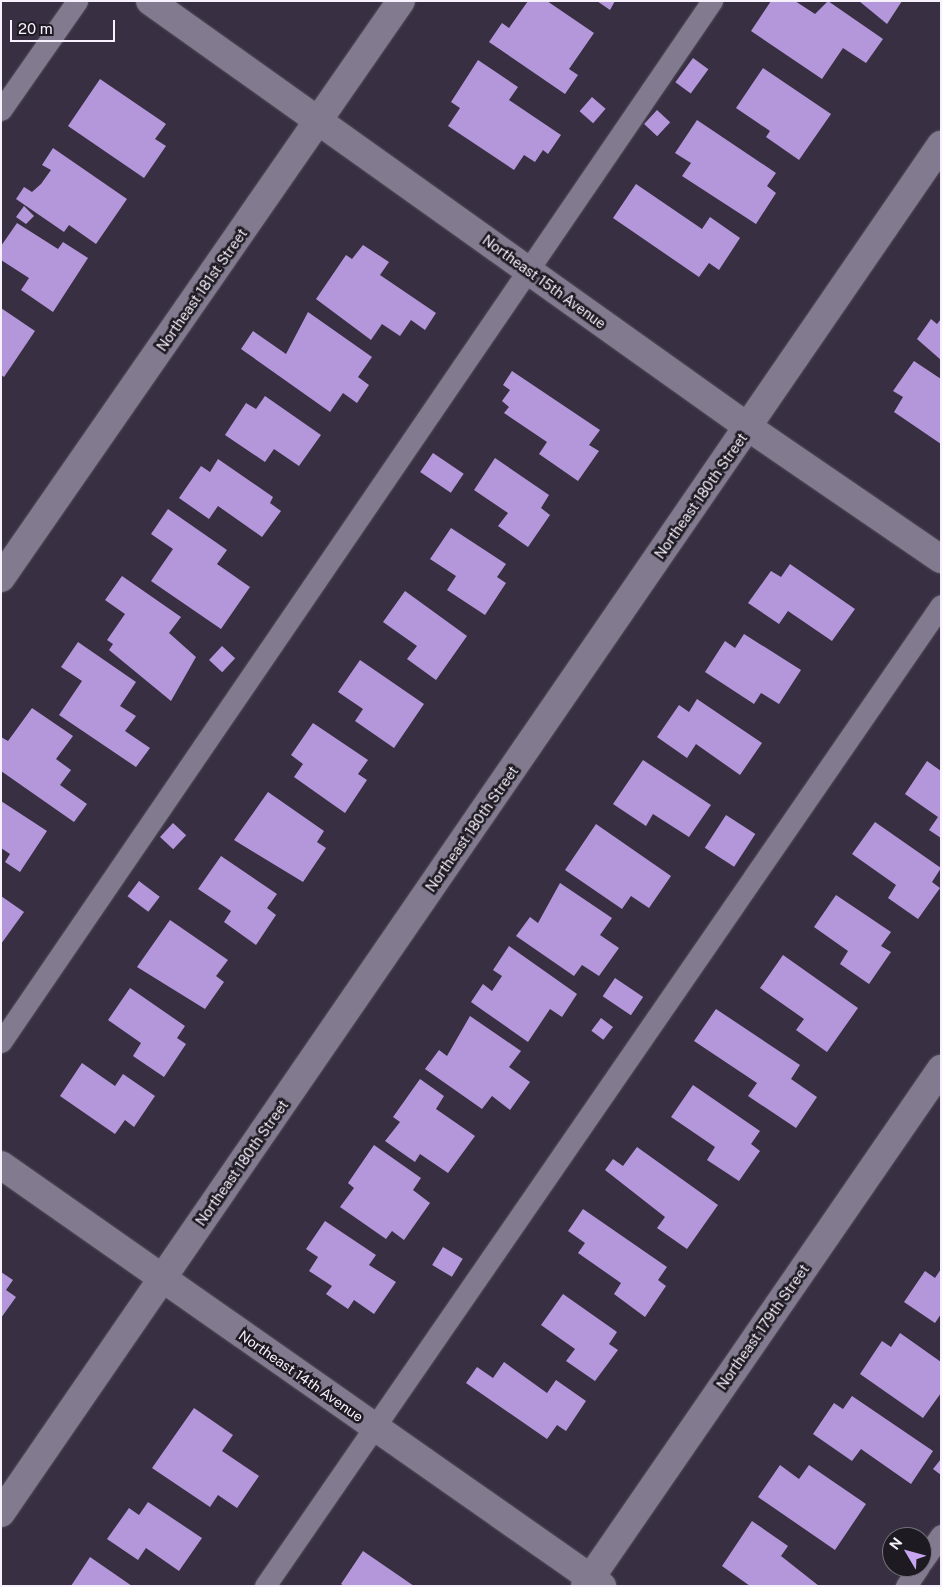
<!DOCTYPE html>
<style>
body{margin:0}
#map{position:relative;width:942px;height:1587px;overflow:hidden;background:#383042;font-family:"Public Sans",sans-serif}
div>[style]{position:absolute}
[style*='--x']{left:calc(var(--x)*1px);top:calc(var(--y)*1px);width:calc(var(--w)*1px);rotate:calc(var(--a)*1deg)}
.building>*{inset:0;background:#b497db;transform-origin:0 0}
.roads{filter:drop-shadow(0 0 1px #534c5b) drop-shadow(0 0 1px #534c5b)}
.lane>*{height:21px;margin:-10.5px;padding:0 10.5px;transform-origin:10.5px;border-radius:10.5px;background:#827a8f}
.street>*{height:28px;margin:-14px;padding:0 14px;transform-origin:14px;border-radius:14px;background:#827a8f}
.secondary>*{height:28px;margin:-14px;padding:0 14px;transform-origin:14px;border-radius:14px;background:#827a8f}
span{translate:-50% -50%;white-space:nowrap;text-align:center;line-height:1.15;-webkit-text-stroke:5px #1d1a22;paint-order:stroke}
.street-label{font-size:14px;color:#f6f1fd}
.frame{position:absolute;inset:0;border:2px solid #f6f1fd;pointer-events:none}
.north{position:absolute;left:882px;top:1527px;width:50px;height:50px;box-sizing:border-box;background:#1d1a22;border:1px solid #74707a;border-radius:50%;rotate:307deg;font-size:14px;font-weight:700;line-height:20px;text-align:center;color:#f6f1fd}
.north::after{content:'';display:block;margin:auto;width:18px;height:22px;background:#c6a6f0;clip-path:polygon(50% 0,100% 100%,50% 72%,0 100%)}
.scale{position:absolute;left:10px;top:20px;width:105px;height:22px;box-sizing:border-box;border:2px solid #f6f1fd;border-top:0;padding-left:6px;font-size:15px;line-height:18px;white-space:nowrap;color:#f6f1fd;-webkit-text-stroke:4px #1d1a22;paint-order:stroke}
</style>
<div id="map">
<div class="building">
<i style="clip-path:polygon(528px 1px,547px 1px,594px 33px,569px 69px,578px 75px,565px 94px,489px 42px,502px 23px,509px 28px)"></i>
<i style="clip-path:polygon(597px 1px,615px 1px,610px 10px)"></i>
<i style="clip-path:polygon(771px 1px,795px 1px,815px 14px,828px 1px,883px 39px,866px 63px,843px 48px,822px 79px,751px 31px)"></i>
<i style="clip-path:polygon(859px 1px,902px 1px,887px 24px)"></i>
<i style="left:693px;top:58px;width:19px;height:30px;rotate:36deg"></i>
<i style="clip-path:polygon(478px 60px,518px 87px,509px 100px,561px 135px,548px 154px,543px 150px,535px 162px,524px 155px,514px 170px,448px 126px,460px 108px,451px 102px)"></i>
<i style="clip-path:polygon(763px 68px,831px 114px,799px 160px,766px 137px,770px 131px,736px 108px)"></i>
<i style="clip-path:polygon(100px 79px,166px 124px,155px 139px,166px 146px,144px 178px,68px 126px)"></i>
<i style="left:592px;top:97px;width:18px;height:19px;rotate:41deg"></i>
<i style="left:657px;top:110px;width:18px;height:19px;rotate:43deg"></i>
<i style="clip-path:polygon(697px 120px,776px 173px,767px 186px,776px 193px,756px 224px,682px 176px,691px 163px,675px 153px)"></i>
<i style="clip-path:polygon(53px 148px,127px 199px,96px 244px,69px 225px,64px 232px,16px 199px,24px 187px,32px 192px,41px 184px,51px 170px,42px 165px)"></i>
<i style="clip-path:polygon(636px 184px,702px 229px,710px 217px,740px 238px,719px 270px,709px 263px,699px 277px,613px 218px)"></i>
<i style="clip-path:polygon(24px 206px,34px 216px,26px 224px,16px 217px)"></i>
<i style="clip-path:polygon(17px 223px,58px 249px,63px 242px,88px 258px,53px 312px,21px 290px,29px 278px,1px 260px,1px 246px)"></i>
<i style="clip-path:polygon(363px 245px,389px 262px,380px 275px,436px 313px,425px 330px,411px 320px,400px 336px,382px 324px,371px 340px,316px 299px,346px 255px,352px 259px)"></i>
<i style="clip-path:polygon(1px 308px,35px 331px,4px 377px,1px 375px)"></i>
<i style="clip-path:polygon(308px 312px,372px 357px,358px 377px,369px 385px,357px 403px,343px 393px,330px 412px,241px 349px,253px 331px,286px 354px)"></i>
<i style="clip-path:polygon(931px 319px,937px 324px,941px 319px,941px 360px,917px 339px)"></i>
<i style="clip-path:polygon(914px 361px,941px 379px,941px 444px,894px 412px,903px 397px,893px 391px)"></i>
<i style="clip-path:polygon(512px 371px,600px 430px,589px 445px,599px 451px,578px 481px,539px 454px,547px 442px,504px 413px,509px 407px,502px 401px,510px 390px,503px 385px)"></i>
<i style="clip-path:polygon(265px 396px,321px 435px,299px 466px,274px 449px,265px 462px,225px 435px,246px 403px,256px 409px)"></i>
<i style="left:433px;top:453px;width:37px;height:23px;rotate:34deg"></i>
<i style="clip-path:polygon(495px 458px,549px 495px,541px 508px,550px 515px,528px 547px,498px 526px,508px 513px,474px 490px)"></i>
<i style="clip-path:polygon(218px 459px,273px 497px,270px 503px,281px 511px,262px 537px,218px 506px,209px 519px,179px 498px,201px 466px,210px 472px)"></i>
<i style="clip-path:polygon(168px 509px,227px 550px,217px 564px,250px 587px,221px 629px,151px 581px,173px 549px,151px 534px)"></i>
<i style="clip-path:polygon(451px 528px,506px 564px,497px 577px,506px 583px,485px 615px,447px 590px,456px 576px,430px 559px)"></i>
<i style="clip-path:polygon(790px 564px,855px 609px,832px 641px,788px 611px,779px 624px,748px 603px,771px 571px,781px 577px)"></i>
<i style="clip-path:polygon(122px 576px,181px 617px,169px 633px,196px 657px,171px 701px,109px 650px,113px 644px,107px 640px,125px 614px,105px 600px)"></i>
<i style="clip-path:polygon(405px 591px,467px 636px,436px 680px,407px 659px,417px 646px,383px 622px)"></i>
<i style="clip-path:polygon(744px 634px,801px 670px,779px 704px,761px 693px,754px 704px,705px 672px,725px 641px,735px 648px)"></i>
<i style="clip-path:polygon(78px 642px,136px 682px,120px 706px,136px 716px,125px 731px,150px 748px,136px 767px,59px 715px,82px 681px,61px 667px)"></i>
<i style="left:222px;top:646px;width:18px;height:19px;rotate:43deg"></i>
<i style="clip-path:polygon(360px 660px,424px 704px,394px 748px,355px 721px,363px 709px,338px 692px)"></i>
<i style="clip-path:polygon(697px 699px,762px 743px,740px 775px,696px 744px,687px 758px,657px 737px,679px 705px,689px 712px)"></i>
<i style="clip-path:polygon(32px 708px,73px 736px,56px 759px,71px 770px,60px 785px,87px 804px,74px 822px,1px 771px,1px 737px,8px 741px)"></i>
<i style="clip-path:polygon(313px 723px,368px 760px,358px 774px,367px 780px,345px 813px,294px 777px,303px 764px,291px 755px)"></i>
<i style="clip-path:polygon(643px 760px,711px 805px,689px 837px,653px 814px,646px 826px,613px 804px)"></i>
<i style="clip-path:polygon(927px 761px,941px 771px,941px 838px,929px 830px,938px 817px,905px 794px)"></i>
<i style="clip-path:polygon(268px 792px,324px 831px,317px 842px,326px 848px,303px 882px,234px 840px)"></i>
<i style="clip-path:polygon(1px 801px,47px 831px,20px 872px,5px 862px,10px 854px,1px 848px)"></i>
<i style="left:726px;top:815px;width:35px;height:39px;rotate:33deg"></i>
<i style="clip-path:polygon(875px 822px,941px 868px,932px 882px,940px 888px,918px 919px,888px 898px,896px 885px,852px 854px)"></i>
<i style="left:173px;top:823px;width:18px;height:19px;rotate:43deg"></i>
<i style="clip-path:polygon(596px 824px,671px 876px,649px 908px,631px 896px,622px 909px,565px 870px)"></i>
<i style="clip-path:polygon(221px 856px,277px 894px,267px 908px,276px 915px,256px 945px,224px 922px,231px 911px,198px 889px)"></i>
<i style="left:139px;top:881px;width:26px;height:19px;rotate:37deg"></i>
<i style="clip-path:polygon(560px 883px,612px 918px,600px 935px,619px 948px,599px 976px,582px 965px,574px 976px,516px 936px,530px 917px,538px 923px)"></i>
<i style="clip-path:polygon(836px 895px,891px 932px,881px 946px,891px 952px,869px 984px,840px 964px,848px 951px,814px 927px)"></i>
<i style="clip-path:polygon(1px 896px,24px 912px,1px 944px)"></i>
<i style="clip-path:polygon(170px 920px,228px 960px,216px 976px,224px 982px,205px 1009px,137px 967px)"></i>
<i style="clip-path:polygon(509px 946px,577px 994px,562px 1017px,550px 1009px,528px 1042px,471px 1002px,483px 984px,492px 991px,502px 976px,493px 970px)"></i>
<i style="clip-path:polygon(783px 955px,858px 1008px,827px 1052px,796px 1030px,804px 1019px,760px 988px)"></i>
<i style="left:615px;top:978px;width:34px;height:22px;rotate:34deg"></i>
<i style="clip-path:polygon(130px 988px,185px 1026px,177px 1038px,186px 1044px,164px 1077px,133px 1056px,141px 1043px,108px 1020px)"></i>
<i style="clip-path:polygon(716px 1009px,800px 1065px,791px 1079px,817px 1097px,796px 1128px,748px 1096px,757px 1083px,694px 1041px)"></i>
<i style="clip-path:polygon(470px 1016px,521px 1051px,509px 1067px,530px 1082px,510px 1110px,492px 1096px,482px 1109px,425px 1069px,439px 1050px,447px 1056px)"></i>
<i style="left:601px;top:1018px;width:15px;height:16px;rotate:37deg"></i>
<i style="clip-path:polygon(82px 1063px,115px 1086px,123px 1074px,155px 1096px,134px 1127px,125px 1120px,115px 1134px,60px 1096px)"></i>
<i style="clip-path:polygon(420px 1079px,444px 1096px,436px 1109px,475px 1136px,448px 1173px,420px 1154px,415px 1162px,385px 1141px,400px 1122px,393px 1117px)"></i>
<i style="clip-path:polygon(693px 1085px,760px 1131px,751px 1144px,760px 1151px,739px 1181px,707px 1160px,715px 1147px,671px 1117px)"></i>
<i style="clip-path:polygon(374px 1145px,421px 1178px,413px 1190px,430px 1203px,404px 1240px,392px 1231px,386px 1239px,340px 1207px,354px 1188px,348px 1183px)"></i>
<i style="clip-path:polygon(637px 1147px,718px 1205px,687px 1249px,657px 1228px,665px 1217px,605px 1170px,613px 1159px,623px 1166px)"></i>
<i style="clip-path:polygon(583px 1209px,667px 1267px,658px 1280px,666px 1286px,645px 1317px,614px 1294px,621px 1283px,578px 1253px,585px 1243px,568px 1231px)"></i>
<i style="clip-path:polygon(325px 1221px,376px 1255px,369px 1265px,396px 1282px,374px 1314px,354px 1300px,348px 1309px,326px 1294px,332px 1286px,309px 1271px,318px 1257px,306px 1249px)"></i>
<i style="left:443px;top:1247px;width:23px;height:21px;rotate:31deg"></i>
<i style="clip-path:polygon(941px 1269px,941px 1314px,935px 1323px,904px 1302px,925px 1271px,935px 1278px)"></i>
<i style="clip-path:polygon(1px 1272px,13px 1280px,6px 1290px,16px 1297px,1px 1318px)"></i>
<i style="clip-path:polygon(563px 1294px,617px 1332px,609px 1344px,618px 1350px,595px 1381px,566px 1361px,575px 1349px,541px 1325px)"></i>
<i style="clip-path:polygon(900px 1333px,941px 1362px,941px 1393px,923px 1418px,860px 1374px,882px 1341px,891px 1347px)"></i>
<i style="clip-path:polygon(504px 1362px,547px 1393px,556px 1380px,586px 1401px,566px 1431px,557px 1425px,547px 1439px,466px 1383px,477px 1367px,493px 1378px)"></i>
<i style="clip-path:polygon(852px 1396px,933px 1451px,911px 1484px,861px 1449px,852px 1461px,813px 1434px,834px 1403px,843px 1409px)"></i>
<i style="clip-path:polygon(194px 1408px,233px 1435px,222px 1451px,259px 1476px,237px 1508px,218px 1495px,210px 1507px,152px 1468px)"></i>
<i style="clip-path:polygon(941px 1459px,941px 1475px,933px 1469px)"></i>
<i style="clip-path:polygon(780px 1465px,799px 1479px,809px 1465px,866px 1504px,835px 1550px,758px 1497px)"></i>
<i style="clip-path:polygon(148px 1502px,202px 1538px,179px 1571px,146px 1548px,138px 1560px,107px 1539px,129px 1508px,139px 1515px)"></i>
<i style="clip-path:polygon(752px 1521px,788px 1546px,781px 1556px,819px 1586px,750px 1586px,722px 1566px)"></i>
<i style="clip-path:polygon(363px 1551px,414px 1586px,344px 1586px,341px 1584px)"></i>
<i style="clip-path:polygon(90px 1557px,132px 1586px,71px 1586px)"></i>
</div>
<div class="roads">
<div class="lane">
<i style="--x:1;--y:110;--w:133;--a:-55.1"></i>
<i style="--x:1;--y:1042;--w:1261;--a:-55.67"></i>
<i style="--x:922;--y:1562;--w:33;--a:-55"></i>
<i style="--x:265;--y:1586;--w:1191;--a:-55.43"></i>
<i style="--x:906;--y:1586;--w:23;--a:-56"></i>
</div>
<div class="street">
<i style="--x:1;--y:578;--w:702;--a:-55.27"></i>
<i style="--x:1;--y:1165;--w:734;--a:35.01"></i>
<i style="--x:1;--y:1513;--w:1660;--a:-55.51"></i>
<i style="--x:585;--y:1586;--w:628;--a:-55.45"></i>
</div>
<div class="secondary">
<i style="--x:150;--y:1;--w:734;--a:35.47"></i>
<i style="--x:748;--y:427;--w:234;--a:34.4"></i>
</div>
</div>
<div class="street-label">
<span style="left:544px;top:282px;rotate:36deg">Northeast 15th Avenue</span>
<span style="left:202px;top:290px;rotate:-55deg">Northeast 181st Street</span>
<span style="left:701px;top:496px;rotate:-55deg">Northeast 180th Street</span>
<span style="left:472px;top:829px;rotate:-55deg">Northeast 180th Street</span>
<span style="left:242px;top:1163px;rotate:-55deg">Northeast 180th Street</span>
<span style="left:763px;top:1327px;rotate:-55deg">Northeast 179th Street</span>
<span style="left:301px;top:1376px;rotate:35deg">Northeast 14th Avenue</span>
</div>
<div class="frame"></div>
<div class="north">N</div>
<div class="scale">20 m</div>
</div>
